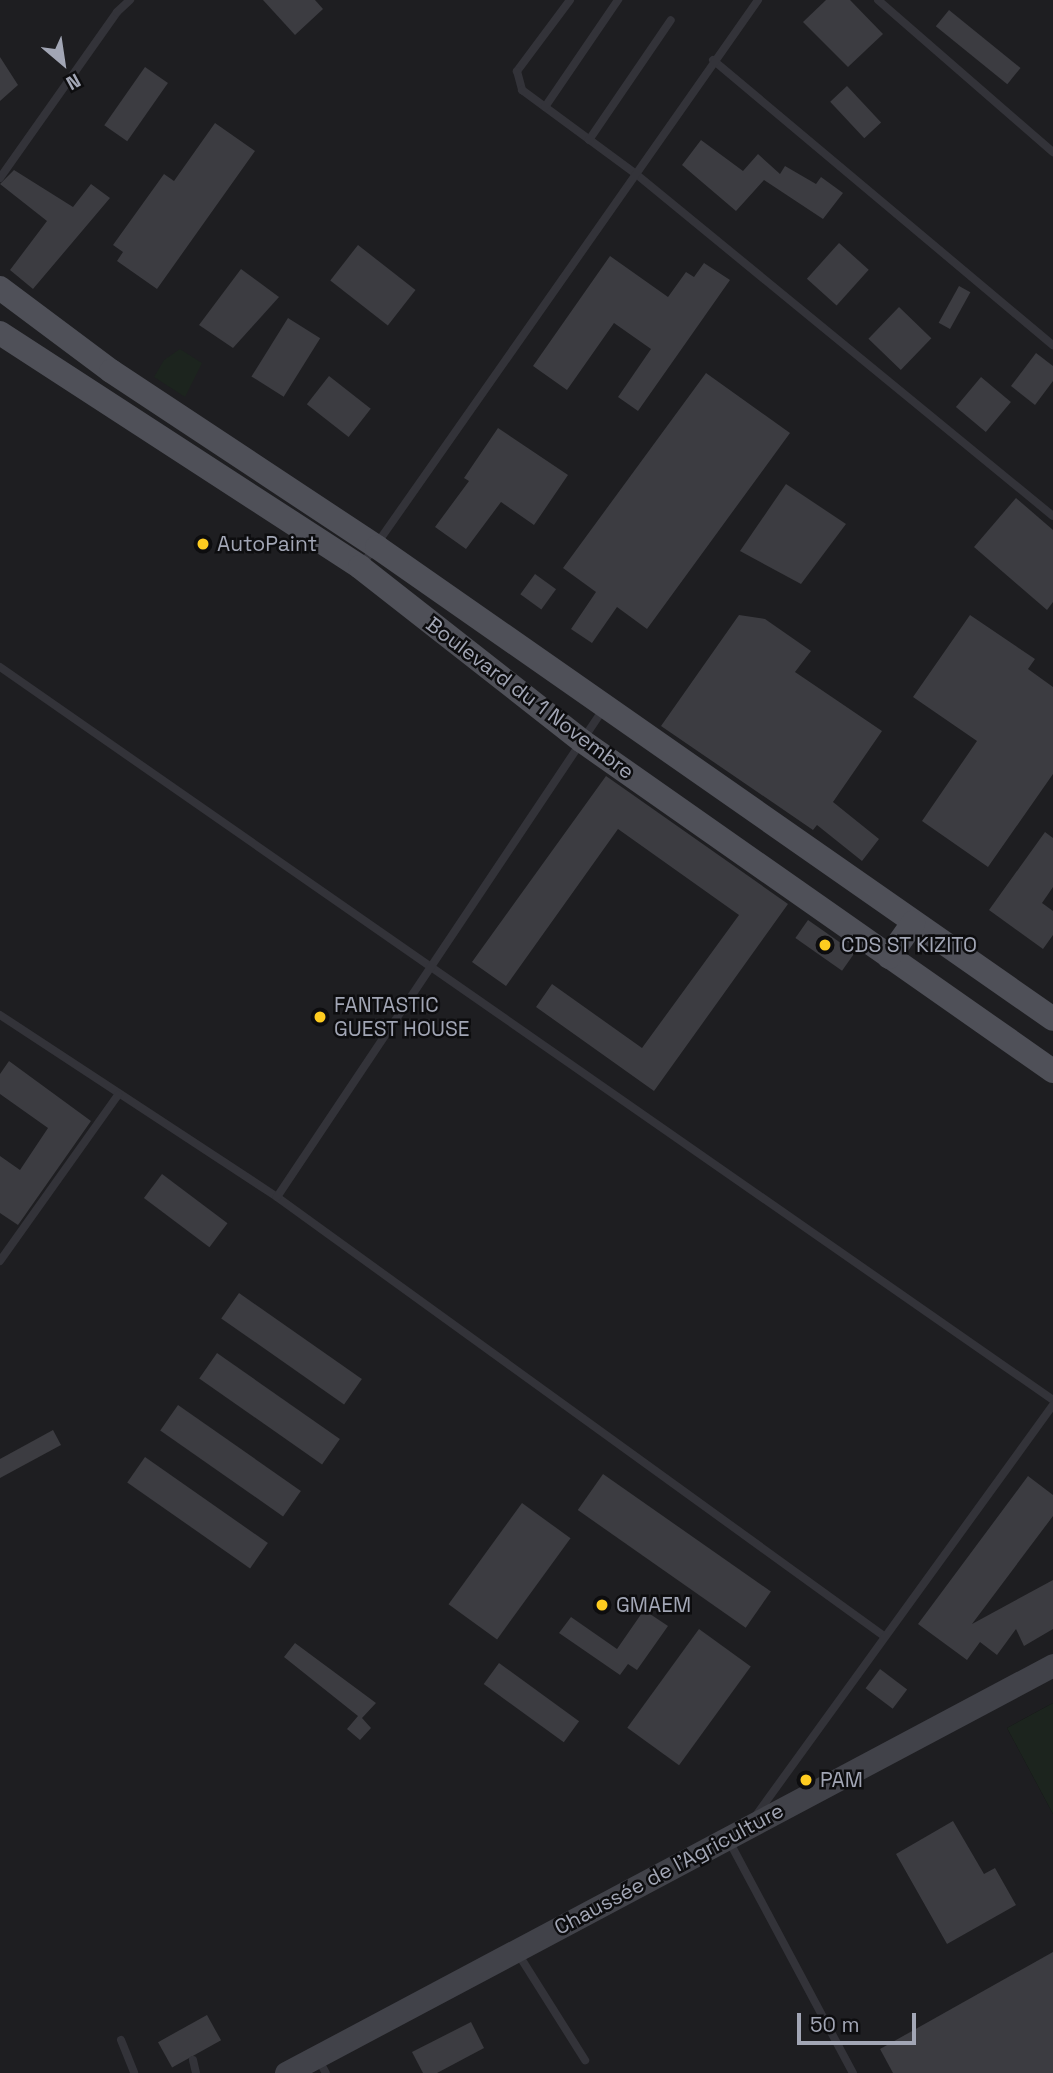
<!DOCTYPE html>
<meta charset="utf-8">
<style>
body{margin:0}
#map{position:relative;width:1053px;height:2073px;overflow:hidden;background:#121214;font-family:"Space Grotesk",sans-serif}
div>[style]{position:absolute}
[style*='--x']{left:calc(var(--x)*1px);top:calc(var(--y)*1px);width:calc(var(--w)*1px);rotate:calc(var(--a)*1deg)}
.built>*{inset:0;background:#1e1e21}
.green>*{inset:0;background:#1c241e}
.building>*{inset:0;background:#3c3c41;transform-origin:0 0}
.lane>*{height:8px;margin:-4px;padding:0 4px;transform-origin:4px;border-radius:4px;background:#333339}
.secondary>*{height:23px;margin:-11.5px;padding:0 11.5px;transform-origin:11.5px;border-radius:11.5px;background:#414249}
.primary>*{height:24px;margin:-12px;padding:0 12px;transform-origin:12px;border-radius:12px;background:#4f5058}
.dots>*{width:19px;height:19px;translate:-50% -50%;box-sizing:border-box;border:4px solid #0d0d0f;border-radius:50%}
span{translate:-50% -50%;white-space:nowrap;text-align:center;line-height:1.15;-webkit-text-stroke:5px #0d0d0f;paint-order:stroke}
.poi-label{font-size:21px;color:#a2a6b5}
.left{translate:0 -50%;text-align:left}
.street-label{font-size:21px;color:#a2a6b5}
.north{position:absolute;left:28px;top:28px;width:70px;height:70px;-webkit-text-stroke:5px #0d0d0f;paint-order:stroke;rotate:151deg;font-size:19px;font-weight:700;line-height:28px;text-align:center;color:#a2a6b5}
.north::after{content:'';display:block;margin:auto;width:24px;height:32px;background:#a2a6b5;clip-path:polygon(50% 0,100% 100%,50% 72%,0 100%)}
.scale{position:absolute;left:797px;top:2013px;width:119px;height:32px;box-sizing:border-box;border:4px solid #a2a6b5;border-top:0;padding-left:9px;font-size:21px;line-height:24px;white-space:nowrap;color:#a2a6b5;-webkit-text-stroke:5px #0d0d0f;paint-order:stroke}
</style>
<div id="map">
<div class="built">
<i style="clip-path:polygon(0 0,1053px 0,1053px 1703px,1007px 1728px,1053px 1814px,1053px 2073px,0 2073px)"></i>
</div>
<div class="green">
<i style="clip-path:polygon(180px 349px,202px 363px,185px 397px,154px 377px,164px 360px)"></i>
<i style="clip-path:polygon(1053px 1703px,1053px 1814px,1007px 1728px)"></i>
</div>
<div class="building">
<i style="clip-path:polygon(263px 0,315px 0,323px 9px,295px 35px)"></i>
<i style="clip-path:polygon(826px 0,850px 0,883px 34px,848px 67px,803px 22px)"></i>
<i style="left:949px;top:10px;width:92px;height:21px;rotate:39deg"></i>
<i style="clip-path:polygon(0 57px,18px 85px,0 101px)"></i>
<i style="left:145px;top:67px;width:28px;height:71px;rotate:35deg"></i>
<i style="left:847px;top:86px;width:50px;height:23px;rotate:47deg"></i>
<i style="clip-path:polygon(215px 123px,255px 151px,157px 289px,117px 261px,123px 252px,113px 245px,164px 174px,174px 181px)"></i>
<i style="clip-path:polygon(701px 140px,743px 171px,758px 154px,780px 174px,785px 166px,816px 184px,821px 177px,843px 193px,823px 219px,764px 180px,736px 211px,682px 165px)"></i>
<i style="clip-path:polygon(14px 170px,73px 207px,91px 184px,110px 198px,33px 289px,10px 270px,47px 221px,0 184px)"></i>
<i style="left:839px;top:243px;width:40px;height:48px;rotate:42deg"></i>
<i style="left:358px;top:245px;width:73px;height:45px;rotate:38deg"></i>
<i style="clip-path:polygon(610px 256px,668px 297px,686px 272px,694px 277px,704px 263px,730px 280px,638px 411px,618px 397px,651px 349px,614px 323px,567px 390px,533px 366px)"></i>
<i style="clip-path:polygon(241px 269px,279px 297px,233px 348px,199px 325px)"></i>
<i style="left:959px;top:286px;width:13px;height:42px;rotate:29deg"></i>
<i style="left:899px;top:307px;width:45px;height:44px;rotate:44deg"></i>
<i style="left:288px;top:318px;width:38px;height:69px;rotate:32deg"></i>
<i style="clip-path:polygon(1036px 353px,1053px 366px,1053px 381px,1035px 405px,1011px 386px)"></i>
<i style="clip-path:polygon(706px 373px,790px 433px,647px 629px,617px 607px,592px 643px,571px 629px,596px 592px,563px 568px)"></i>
<i style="left:329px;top:376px;width:53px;height:36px;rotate:38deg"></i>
<i style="left:981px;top:377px;width:39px;height:39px;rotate:40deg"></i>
<i style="clip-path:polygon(498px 428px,568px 475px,534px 525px,501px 502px,466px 549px,435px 527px,469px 481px,464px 478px)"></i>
<i style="clip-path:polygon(786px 484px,846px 524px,801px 584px,740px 551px)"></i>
<i style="clip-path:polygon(1016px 498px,1053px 530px,1053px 602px,1047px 610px,974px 547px)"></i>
<i style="left:535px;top:574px;width:26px;height:25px;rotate:36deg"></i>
<i style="clip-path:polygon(739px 615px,765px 619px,811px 651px,795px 672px,882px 731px,833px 802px,879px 839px,862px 861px,817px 825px,813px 830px,661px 726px)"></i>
<i style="clip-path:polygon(970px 615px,1035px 659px,1028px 669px,1053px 687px,1053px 774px,988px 867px,922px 821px,977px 741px,913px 697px)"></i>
<i style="clip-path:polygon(606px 776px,788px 904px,654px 1091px,536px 1007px,552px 984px,642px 1048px,739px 915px,618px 829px,506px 986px,472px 962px)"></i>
<i style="clip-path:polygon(1045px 832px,1053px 838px,1053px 887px,1042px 903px,1053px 911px,1053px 935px,1043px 949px,989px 910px)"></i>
<i style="left:808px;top:920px;width:57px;height:22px;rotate:35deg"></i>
<i style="clip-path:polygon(9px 1061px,91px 1121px,18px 1225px,0 1213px,0 1156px,20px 1170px,48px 1128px,0 1094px,0 1074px)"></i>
<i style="left:162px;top:1174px;width:82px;height:30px;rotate:37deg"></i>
<i style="left:239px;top:1293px;width:150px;height:31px;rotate:35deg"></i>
<i style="left:217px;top:1353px;width:150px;height:31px;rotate:35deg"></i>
<i style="left:178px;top:1405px;width:150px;height:31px;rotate:35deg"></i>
<i style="clip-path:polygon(53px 1430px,61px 1445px,0 1478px,0 1459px)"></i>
<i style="left:145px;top:1457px;width:150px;height:31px;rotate:35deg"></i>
<i style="left:603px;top:1474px;width:205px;height:44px;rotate:35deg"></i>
<i style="clip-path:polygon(1028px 1476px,1053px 1495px,1053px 1516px,972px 1624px,1053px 1580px,1053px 1629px,1024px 1646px,1016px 1629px,997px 1655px,980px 1642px,967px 1660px,918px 1624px)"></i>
<i style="left:522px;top:1503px;width:60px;height:125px;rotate:36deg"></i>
<i style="clip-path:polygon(644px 1610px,668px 1626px,637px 1670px,628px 1664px,620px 1675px,559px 1633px,571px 1617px,617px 1649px)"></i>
<i style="left:699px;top:1629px;width:64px;height:122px;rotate:36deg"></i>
<i style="clip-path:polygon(295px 1643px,376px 1703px,362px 1718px,371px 1728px,360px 1740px,347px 1729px,358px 1716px,284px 1657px)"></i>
<i style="left:499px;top:1663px;width:99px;height:26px;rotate:36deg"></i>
<i style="left:880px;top:1669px;width:34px;height:24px;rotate:37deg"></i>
<i style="clip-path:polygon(953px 1821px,984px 1874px,995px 1868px,1016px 1905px,947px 1944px,896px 1854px)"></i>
<i style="clip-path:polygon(1053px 1952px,1053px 2073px,893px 2073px,880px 2049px)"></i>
<i style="left:207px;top:2015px;width:29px;height:56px;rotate:61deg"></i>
<i style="clip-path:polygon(471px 2022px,484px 2048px,437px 2073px,423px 2073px,412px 2052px)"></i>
</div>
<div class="lane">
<i style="--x:570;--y:0;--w:89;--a:126.7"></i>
<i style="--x:517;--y:71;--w:20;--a:75"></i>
<i style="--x:522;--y:90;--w:142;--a:36.4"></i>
<i style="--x:636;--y:174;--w:539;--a:39.36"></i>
<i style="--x:878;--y:0;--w:232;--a:41"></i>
<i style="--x:713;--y:60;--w:444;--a:40"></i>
<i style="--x:545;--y:107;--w:130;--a:-55.7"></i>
<i style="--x:589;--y:140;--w:145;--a:-55.7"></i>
<i style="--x:0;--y:178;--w:203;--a:-54.8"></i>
<i style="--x:117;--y:12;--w:18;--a:-43"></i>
<i style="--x:362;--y:565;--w:690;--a:-54.97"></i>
<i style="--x:0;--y:667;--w:1283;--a:34.84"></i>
<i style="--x:0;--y:1015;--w:331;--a:33.3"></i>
<i style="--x:277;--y:1197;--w:749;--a:35.88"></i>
<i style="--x:277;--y:1197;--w:588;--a:-56.23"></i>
<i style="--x:0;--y:1261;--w:204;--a:-54.6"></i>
<i style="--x:757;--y:1814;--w:505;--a:-54.11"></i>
<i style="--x:729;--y:1841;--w:263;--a:61.9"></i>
<i style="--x:517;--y:1952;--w:128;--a:57.8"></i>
<i style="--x:121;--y:2040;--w:35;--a:68"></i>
<i style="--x:317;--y:2057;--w:18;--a:61"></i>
<i style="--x:193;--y:2060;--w:13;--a:77"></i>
</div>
<div class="secondary">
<i style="--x:286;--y:2073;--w:869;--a:-28.01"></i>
</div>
<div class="primary">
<i style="--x:0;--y:288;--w:139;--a:36.8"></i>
<i style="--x:111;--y:371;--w:319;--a:33.5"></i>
<i style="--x:377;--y:547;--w:824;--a:34.92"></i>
<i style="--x:0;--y:333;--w:429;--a:33"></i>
<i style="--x:360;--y:567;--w:282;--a:38.1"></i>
<i style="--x:582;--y:741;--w:575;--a:35.02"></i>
<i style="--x:889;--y:957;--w:42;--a:-54.8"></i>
</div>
<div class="dots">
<i style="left:203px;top:544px;background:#fecc20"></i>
<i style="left:825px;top:945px;background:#fecc20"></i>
<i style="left:320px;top:1017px;background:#fecc20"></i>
<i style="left:602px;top:1605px;background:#fecc20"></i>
<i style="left:806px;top:1780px;background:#fecc20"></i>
</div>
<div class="poi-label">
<span class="left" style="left:217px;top:544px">AutoPaint</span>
<span class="left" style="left:841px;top:945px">CDS ST KIZITO</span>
<span class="left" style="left:334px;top:1017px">FANTASTIC<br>GUEST HOUSE</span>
<span class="left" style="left:616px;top:1605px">GMAEM</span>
<span class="left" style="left:820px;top:1780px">PAM</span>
</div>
<div class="street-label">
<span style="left:530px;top:698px;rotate:37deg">Boulevard du 1 Novembre</span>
<span style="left:669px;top:1869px;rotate:-28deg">Chaussée de l'Agriculture</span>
</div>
<div class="north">N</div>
<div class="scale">50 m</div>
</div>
